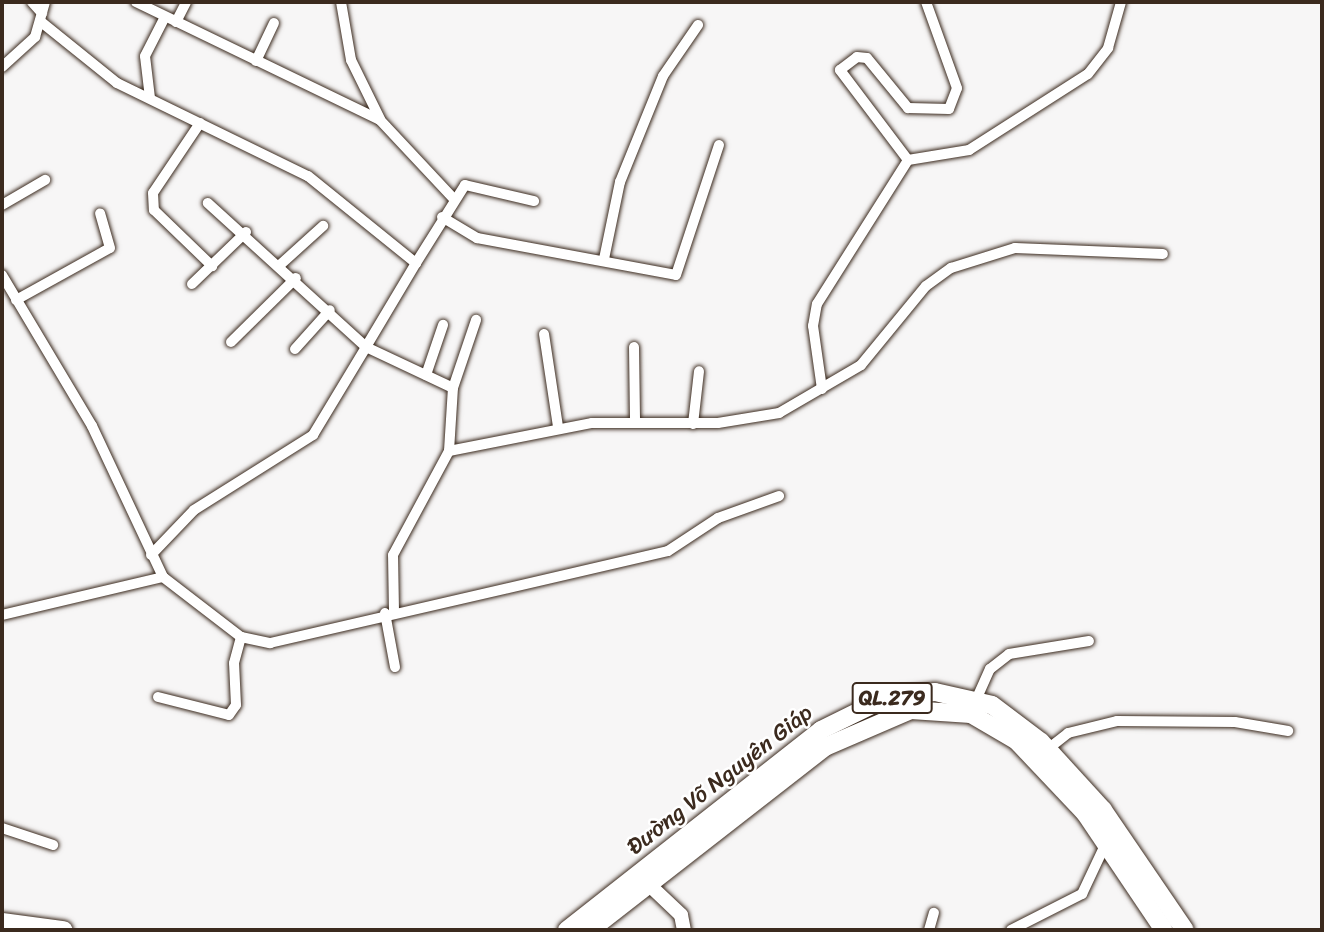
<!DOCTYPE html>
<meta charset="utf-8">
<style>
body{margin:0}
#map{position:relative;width:1324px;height:932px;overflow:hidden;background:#f7f6f6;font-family:Sriracha,sans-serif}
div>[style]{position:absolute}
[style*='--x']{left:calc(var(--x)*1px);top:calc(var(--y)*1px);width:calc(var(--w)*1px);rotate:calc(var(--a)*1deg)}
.roads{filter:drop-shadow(0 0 2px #3b2a1e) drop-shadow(0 0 2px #3b2a1e)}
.street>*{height:10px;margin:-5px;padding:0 5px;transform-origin:5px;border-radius:5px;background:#fff}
.secondary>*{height:14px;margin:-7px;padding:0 7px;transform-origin:7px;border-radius:7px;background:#fff}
.highway>*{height:18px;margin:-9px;padding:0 9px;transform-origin:9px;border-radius:9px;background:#fff}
span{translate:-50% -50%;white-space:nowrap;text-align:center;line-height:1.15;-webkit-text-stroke:5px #fff;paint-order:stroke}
.shield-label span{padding:2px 5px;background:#fff;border:2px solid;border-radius:5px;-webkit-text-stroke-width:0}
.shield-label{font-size:21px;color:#3b2a1e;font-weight:700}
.street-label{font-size:23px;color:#3b2a1e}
.frame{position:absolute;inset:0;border:4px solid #3b2a1e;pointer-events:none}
</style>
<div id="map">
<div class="roads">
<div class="street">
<i style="--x:32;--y:2;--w:15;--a:48"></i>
<i style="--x:136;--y:2;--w:271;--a:25.8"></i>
<i style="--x:380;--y:120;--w:107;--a:46.9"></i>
<i style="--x:341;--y:2;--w:59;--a:80.2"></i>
<i style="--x:351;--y:60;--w:66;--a:63.8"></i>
<i style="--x:40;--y:21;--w:99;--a:38.8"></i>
<i style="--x:117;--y:83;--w:212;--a:26"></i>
<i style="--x:308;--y:176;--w:139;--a:38.9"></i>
<i style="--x:416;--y:263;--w:92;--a:-57.9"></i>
<i style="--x:465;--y:185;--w:71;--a:13.1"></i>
<i style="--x:176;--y:22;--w:22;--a:-63"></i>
<i style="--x:256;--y:61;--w:42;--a:-64.7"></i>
<i style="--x:2;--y:67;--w:45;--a:-42.3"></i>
<i style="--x:35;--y:37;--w:36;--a:-74"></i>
<i style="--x:150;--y:98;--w:42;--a:-96.8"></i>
<i style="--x:145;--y:56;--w:44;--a:-62.9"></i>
<i style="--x:200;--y:123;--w:84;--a:123.9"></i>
<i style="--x:153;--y:193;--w:17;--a:87"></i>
<i style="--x:154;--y:210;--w:81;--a:44"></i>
<i style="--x:908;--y:160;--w:113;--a:-127.1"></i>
<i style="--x:840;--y:70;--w:21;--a:-37"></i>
<i style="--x:857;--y:57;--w:10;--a:6"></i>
<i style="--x:867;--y:58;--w:65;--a:50.6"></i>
<i style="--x:908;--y:108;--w:41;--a:1.4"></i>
<i style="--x:949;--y:109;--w:22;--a:-69"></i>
<i style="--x:957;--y:88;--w:91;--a:-109.8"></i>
<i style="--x:908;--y:160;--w:62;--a:-9.3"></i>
<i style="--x:969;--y:150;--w:141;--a:-32.6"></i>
<i style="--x:1088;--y:74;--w:33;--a:-52"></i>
<i style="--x:1108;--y:48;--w:48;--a:-74.2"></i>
<i style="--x:2;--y:205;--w:50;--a:-30.2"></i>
<i style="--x:442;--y:217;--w:41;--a:31"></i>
<i style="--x:477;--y:238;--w:202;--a:10.5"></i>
<i style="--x:676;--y:275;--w:137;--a:-71.7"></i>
<i style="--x:604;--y:259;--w:79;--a:-78.3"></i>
<i style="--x:620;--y:182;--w:114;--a:-67.9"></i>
<i style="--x:663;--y:76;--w:62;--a:-55.5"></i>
<i style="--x:416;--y:263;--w:98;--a:120.8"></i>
<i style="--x:366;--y:347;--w:96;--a:25.2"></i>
<i style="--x:453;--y:388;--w:72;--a:-71.3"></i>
<i style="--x:281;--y:264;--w:57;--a:-42.1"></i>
<i style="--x:2;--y:275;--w:176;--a:59.2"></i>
<i style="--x:92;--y:426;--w:167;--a:64.8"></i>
<i style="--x:163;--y:577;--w:165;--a:166.7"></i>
<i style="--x:192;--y:284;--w:75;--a:-43.9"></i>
<i style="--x:16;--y:300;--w:107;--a:-29"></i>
<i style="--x:110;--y:248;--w:36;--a:-106"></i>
<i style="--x:544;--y:334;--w:94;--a:81.4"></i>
<i style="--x:231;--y:342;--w:91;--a:-44.6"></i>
<i style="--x:634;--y:347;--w:75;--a:89.2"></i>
<i style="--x:295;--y:349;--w:52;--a:-48.1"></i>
<i style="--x:426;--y:375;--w:53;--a:-71.2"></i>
<i style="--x:822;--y:389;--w:64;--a:-98.1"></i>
<i style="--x:813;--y:326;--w:22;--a:-80"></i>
<i style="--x:817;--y:304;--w:170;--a:-57.7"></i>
<i style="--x:693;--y:424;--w:53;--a:-83.5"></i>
<i style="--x:449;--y:451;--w:146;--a:-11.1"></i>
<i style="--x:592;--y:423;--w:126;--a:0"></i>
<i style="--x:718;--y:423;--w:62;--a:-9.3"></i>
<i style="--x:779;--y:413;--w:95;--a:-30.3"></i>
<i style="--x:861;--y:365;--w:102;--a:-50.6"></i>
<i style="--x:926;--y:286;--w:31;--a:-36"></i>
<i style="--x:951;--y:268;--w:67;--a:-17.4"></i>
<i style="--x:1015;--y:248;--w:148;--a:2.3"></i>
<i style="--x:151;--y:555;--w:62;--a:-46.3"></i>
<i style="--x:194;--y:510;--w:141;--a:-32.2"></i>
<i style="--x:313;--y:435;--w:103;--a:-58.9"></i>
<i style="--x:366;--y:347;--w:214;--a:-137.7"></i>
<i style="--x:163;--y:577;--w:98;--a:37.6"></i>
<i style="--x:241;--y:637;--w:30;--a:12"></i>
<i style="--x:270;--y:643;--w:408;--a:-13"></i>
<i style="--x:668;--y:551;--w:60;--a:-33.4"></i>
<i style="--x:718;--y:518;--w:65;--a:-19.8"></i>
<i style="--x:394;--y:611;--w:56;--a:-91"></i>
<i style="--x:393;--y:555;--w:118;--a:-61.7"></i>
<i style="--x:449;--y:451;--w:63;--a:-86.4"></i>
<i style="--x:385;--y:613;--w:55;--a:79.5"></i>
<i style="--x:158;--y:697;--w:73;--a:14.2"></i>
<i style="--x:229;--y:715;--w:12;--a:-55"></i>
<i style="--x:236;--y:705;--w:42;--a:-92.7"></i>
<i style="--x:234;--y:663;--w:27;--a:-75"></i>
<i style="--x:976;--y:700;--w:34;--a:-66"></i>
<i style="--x:990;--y:669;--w:24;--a:-38"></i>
<i style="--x:1009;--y:654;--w:81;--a:-9.2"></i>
<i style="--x:1044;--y:752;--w:31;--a:-38"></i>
<i style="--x:1068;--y:733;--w:50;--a:-13.8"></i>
<i style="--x:1117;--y:721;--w:118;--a:0.5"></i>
<i style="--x:1235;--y:722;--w:54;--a:9.6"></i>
<i style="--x:2;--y:828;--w:54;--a:18.4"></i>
<i style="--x:929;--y:930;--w:18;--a:-74"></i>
<i style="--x:1011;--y:930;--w:80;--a:-26.9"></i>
<i style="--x:1082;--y:894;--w:56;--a:-64.8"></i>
</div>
<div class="secondary">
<i style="--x:642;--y:878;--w:54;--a:43.5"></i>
<i style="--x:681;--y:915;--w:15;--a:79"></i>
</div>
<div class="highway">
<i style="--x:2;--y:922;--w:62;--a:7.5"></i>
<i style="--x:567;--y:930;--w:323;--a:-38.2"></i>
<i style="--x:821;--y:730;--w:70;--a:-26.2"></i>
<i style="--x:884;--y:699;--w:51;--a:-7.8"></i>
<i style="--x:935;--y:692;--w:58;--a:12.8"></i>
<i style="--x:992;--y:705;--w:61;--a:37.1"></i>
<i style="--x:1041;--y:742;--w:92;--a:47.6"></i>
<i style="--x:1103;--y:810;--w:145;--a:55.7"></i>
<i style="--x:590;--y:930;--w:298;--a:-37.9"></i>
<i style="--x:825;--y:747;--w:94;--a:-23.3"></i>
<i style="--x:911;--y:710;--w:60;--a:3.8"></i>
<i style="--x:971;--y:714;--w:53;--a:30.4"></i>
<i style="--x:1017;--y:741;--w:99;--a:46.6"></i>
<i style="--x:1085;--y:813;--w:141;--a:56"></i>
</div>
</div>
<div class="shield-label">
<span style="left:892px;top:698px">QL.279</span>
</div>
<div class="street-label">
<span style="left:720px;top:780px;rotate:-38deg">Đường Võ Nguyên Giáp</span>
</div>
<div class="frame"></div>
</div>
